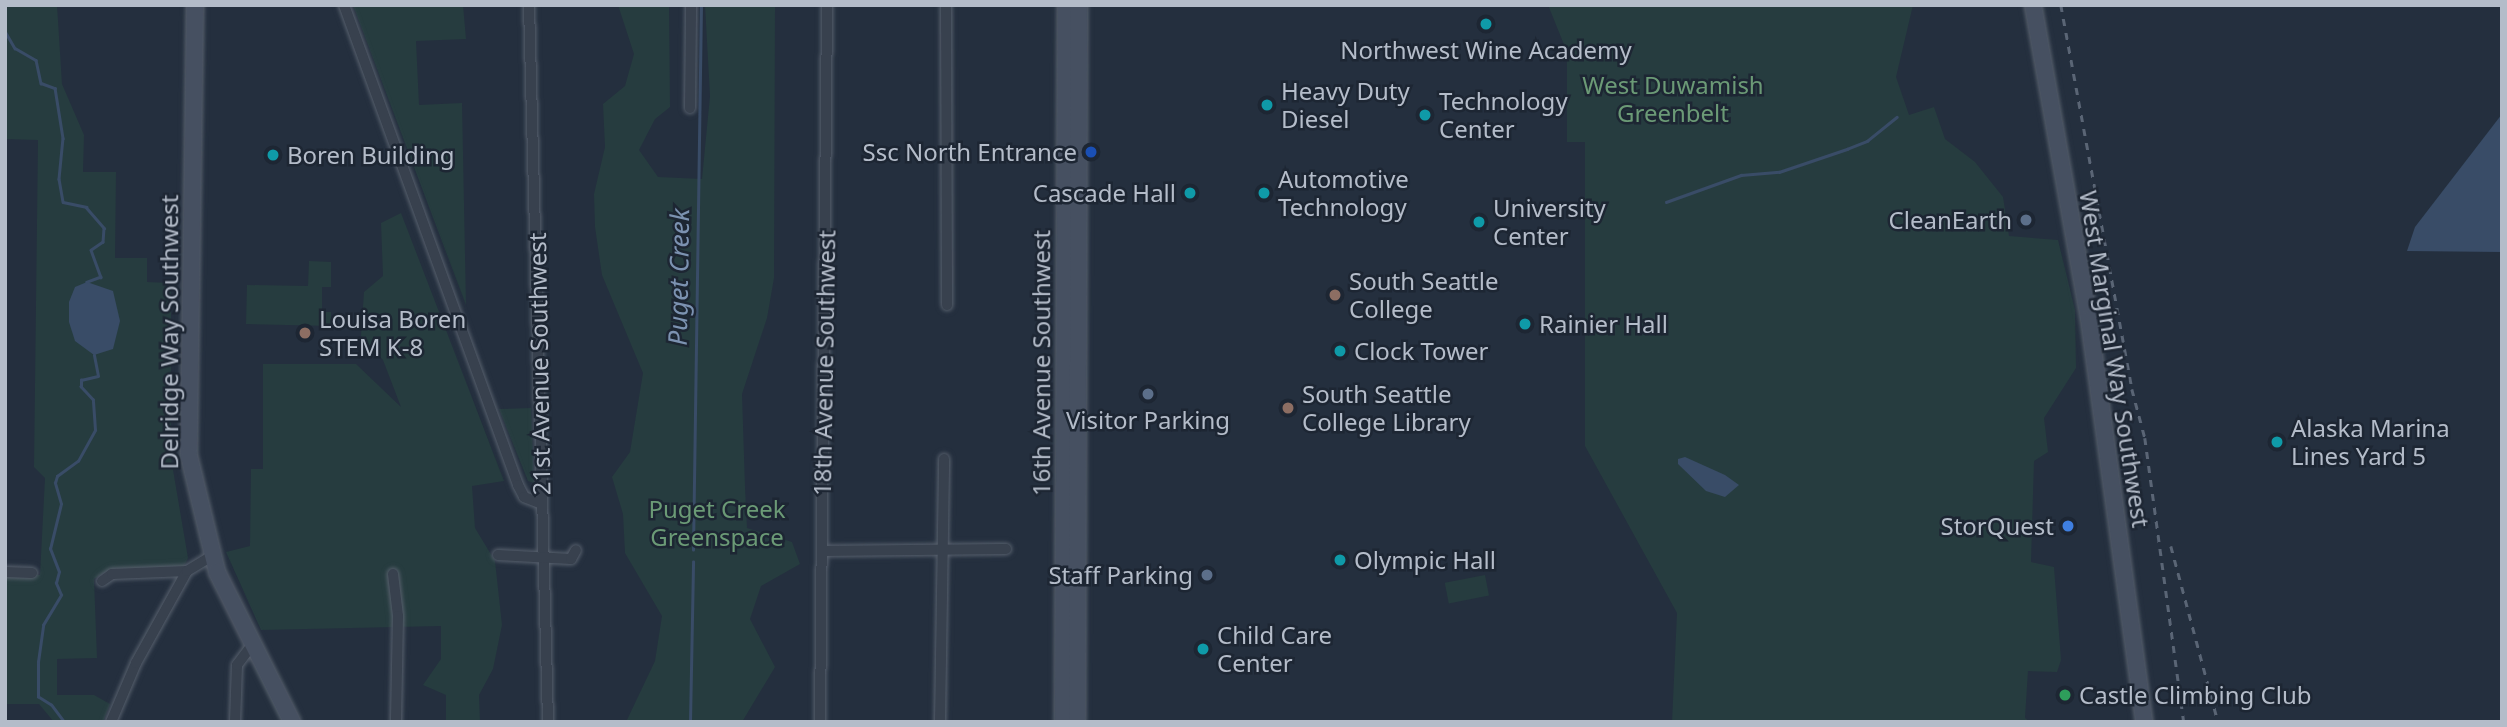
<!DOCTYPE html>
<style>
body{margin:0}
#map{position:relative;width:2507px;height:727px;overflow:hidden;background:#242f3e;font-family:"Noto Sans",sans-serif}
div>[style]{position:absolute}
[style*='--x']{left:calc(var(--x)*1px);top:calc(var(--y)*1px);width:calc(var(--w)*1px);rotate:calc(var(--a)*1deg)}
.green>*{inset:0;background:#263c3f;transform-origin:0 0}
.water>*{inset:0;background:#394c67}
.stream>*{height:2.5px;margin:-1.25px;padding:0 1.25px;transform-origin:1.25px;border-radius:1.25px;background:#394c67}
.roads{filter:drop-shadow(0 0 2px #565f6c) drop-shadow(0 0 2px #565f6c)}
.street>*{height:10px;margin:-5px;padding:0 5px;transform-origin:5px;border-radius:5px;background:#38414e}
.secondary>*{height:16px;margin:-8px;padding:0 8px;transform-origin:8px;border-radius:8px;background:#465061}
.rail>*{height:2.5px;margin-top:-1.25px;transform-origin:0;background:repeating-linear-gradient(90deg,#5a6575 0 7px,transparent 0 14px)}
.dots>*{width:19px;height:19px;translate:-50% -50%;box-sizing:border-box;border:4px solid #1d2633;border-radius:50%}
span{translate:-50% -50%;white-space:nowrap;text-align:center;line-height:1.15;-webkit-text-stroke:5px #1d2633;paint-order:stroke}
.poi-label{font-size:24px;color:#b4bcc9}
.left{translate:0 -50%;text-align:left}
.right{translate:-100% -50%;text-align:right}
.park-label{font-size:24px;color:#6b9a76}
.street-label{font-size:24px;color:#b4bcc9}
.water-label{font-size:26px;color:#7c92b1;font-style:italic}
.frame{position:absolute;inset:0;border:7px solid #b4bcc9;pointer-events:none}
</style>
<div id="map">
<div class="green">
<i style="clip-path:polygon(5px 5px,57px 5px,62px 84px,84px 135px,83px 172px,116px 172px,115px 258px,147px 258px,147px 282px,171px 283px,171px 458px,188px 558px,184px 566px,110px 569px,94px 579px,97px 658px,57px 659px,57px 695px,94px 695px,110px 704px,103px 722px,54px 722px,39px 704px,5px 704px,5px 574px,40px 575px,45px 478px,34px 467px,38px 140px,5px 139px)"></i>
<i style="clip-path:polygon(353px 5px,463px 5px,466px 39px,416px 41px,419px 105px,462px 103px,466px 305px)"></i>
<i style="clip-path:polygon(618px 5px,669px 5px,670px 107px,655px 119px,639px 150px,658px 177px,702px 179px,710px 96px,705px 5px,775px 5px,774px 278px,767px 318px,742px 394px,745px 487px,747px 528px,792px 542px,800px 564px,761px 586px,750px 619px,775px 667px,742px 722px,626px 722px,655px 661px,662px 616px,625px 553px,623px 514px,612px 477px,630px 452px,643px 373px,602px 275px,595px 227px,594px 194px,605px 147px,603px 104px,625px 86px,634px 54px)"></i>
<i style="clip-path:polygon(1548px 5px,1913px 5px,1896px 77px,1909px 115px,1934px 107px,1945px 139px,1975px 162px,2003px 197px,2009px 236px,2058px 240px,2075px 310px,2076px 368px,2044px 418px,2048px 452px,2034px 461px,2031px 562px,2054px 567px,2061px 660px,2057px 672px,2028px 671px,2025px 718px,2030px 722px,1672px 722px,1677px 613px,1585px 446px,1585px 142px,1567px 142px,1567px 52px)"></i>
<i style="clip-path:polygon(401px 213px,504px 481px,472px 486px,475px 528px,495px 561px,502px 625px,493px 669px,479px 695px,480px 722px,446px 722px,446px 695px,423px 685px,441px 659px,441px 626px,261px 630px,226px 552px,250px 546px,251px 469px,263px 469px,263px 364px,356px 364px,401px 407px,383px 360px,361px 336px,364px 292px,383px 276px,381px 223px)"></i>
<i style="clip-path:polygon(309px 261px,331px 262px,331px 287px,322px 287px,322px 312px,331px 312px,331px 326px,246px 324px,247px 285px,308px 286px)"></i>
<i style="clip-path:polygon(531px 408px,534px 483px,528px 481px,499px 409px)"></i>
<i style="left:1485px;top:575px;width:21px;height:41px;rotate:79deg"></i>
</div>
<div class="water">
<i style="clip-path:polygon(2502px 114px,2502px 252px,2407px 251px,2415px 227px)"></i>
<i style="clip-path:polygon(87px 282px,113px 291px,120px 321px,113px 349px,94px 355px,75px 341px,69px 322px,69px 302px,75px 287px)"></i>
<i style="clip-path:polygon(1685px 457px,1725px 475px,1739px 485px,1725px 497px,1706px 491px,1678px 464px,1678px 459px)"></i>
</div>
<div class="stream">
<i style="--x:5;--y:31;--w:20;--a:60"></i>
<i style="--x:15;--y:48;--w:24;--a:30"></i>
<i style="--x:36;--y:60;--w:24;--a:78"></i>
<i style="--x:41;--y:83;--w:15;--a:20"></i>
<i style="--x:55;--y:88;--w:51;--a:80.9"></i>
<i style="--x:63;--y:138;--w:41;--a:95.6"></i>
<i style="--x:59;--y:179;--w:23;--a:80"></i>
<i style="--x:63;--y:202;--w:24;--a:12"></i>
<i style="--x:86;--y:207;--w:28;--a:49"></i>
<i style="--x:104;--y:228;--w:14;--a:94"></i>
<i style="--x:103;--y:242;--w:14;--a:146"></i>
<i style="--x:91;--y:250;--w:29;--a:70"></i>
<i style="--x:101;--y:277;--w:15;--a:160"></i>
<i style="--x:1666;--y:202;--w:80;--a:-19.8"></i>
<i style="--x:1741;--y:175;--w:38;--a:-5"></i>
<i style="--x:1779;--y:172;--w:72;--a:-18.7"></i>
<i style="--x:1847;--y:149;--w:22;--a:-22"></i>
<i style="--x:1867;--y:141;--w:38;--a:-39"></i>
<i style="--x:693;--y:550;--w:545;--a:-89.16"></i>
<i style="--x:64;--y:722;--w:21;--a:-127"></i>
<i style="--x:51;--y:705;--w:15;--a:-148"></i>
<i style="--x:38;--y:697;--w:35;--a:-90"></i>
<i style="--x:38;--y:662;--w:37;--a:-82"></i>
<i style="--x:43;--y:625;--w:35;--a:-59"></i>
<i style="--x:61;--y:595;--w:13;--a:-113"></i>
<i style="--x:56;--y:583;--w:11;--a:-75"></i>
<i style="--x:59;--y:572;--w:25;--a:-111"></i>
<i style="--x:50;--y:549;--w:46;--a:-76.3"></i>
<i style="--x:61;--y:504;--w:22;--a:-106"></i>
<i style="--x:55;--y:483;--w:7;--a:-74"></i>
<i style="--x:57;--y:476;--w:26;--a:-36"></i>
<i style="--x:78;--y:461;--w:35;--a:-61"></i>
<i style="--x:95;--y:430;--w:30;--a:-94"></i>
<i style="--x:93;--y:400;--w:18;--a:-133"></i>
<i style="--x:81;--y:387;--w:7;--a:-90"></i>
<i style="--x:81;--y:380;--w:17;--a:-13"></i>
<i style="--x:98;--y:376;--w:21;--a:-101"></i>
<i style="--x:690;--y:722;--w:160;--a:-88.9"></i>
</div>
<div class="roads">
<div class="street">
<i style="--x:344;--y:5;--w:511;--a:70.07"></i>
<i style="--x:518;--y:485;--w:13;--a:63"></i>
<i style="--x:524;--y:497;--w:19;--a:21"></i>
<i style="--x:529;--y:5;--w:717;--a:88.48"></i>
<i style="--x:946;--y:5;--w:300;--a:89.8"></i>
<i style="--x:690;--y:108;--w:103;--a:-89.4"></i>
<i style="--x:822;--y:551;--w:184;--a:-0.6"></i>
<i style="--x:498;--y:555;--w:73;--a:3.1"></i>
<i style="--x:571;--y:559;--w:10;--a:-61"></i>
<i style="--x:5;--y:572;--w:27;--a:2"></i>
<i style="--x:393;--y:574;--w:42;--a:83.2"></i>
<i style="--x:398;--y:616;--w:106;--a:91.1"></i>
<i style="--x:102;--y:581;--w:12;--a:-35"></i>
<i style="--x:112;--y:574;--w:75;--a:-2.3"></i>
<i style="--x:111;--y:722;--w:64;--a:-67"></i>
<i style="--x:136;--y:663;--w:105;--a:-61"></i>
<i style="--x:187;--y:571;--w:29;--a:-31"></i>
<i style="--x:235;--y:722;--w:57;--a:-88"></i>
<i style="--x:237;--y:665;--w:25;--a:-53"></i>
<i style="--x:820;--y:722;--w:717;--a:-89.44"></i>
<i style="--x:940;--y:722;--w:263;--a:-89.1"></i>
</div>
<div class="secondary">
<i style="--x:195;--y:5;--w:451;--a:90.8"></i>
<i style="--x:189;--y:456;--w:119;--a:76.4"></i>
<i style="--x:217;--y:572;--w:168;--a:63.4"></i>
<i style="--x:2033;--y:5;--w:319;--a:79.9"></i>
<i style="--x:2089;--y:319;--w:407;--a:82.2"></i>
<i style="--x:1063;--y:722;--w:717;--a:-89.76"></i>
<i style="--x:1077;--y:722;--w:717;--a:-89.84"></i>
</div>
</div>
<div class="rail">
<i style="--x:2061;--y:5;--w:391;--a:79.5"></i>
<i style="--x:2132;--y:389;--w:51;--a:75.1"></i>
<i style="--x:2145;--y:438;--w:287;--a:82.2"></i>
<i style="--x:2171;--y:546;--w:182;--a:75"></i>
</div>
<div class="dots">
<i style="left:1486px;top:24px;background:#0f9aa8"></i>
<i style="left:1267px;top:105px;background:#0f9aa8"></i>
<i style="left:1425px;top:115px;background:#0f9aa8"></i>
<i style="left:1091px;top:152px;background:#1a4fb4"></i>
<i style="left:273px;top:155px;background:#0f9aa8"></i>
<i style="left:1190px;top:193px;background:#0f9aa8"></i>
<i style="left:1264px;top:193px;background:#0f9aa8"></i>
<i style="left:2026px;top:220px;background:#5c6f8a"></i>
<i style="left:1479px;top:222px;background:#0f9aa8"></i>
<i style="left:1335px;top:295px;background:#8d6e63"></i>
<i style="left:1525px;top:324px;background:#0f9aa8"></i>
<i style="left:305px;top:333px;background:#8d6e63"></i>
<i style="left:1340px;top:351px;background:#0f9aa8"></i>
<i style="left:1148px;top:394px;background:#5c6f8a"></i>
<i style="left:1288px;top:408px;background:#8d6e63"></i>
<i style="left:2277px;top:442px;background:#0f9aa8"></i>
<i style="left:2068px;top:526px;background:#3f7fe0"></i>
<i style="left:1340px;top:560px;background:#0f9aa8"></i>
<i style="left:1207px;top:575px;background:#5c6f8a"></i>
<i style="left:1203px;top:649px;background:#0f9aa8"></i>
<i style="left:2065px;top:695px;background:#2e9e5b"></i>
</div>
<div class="poi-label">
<span style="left:1486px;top:50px">Northwest Wine Academy</span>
<span class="left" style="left:1281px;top:105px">Heavy Duty<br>Diesel</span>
<span class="left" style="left:1439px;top:115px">Technology<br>Center</span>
<span class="right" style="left:1077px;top:152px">Ssc North Entrance</span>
<span class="left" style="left:287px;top:155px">Boren Building</span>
<span class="left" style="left:1278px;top:193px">Automotive<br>Technology</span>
<span class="right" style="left:1176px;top:193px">Cascade Hall</span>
<span class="left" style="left:1493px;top:222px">University<br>Center</span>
<span class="right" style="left:2012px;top:220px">CleanEarth</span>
<span class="left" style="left:1349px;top:295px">South Seattle<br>College</span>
<span class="left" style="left:319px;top:333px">Louisa Boren<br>STEM K-8</span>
<span class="left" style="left:1539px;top:324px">Rainier Hall</span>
<span class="left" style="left:1354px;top:351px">Clock Tower</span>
<span class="left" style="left:1302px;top:408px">South Seattle<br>College Library</span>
<span style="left:1148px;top:420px">Visitor Parking</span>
<span class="left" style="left:2291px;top:442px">Alaska Marina<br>Lines Yard 5</span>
<span class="right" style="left:2054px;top:526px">StorQuest</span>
<span class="left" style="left:1354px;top:560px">Olympic Hall</span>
<span class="right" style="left:1193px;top:575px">Staff Parking</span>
<span class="left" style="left:1217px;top:649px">Child Care<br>Center</span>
<span class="left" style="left:2079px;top:695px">Castle Climbing Club</span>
</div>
<div class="park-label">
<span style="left:1673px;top:99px">West Duwamish<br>Greenbelt</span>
<span style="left:717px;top:523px">Puget Creek<br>Greenspace</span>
</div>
<div class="street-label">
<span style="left:169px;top:332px;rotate:-90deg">Delridge Way Southwest</span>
<span style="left:2115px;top:359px;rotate:81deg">West Marginal Way Southwest</span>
<span style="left:824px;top:363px;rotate:-89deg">18th Avenue Southwest</span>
<span style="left:1041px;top:363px;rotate:-90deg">16th Avenue Southwest</span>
<span style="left:539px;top:364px;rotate:-91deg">21st Avenue Southwest</span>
</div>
<div class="water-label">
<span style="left:679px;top:277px;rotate:-89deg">Puget Creek</span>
</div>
<div class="frame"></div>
</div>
